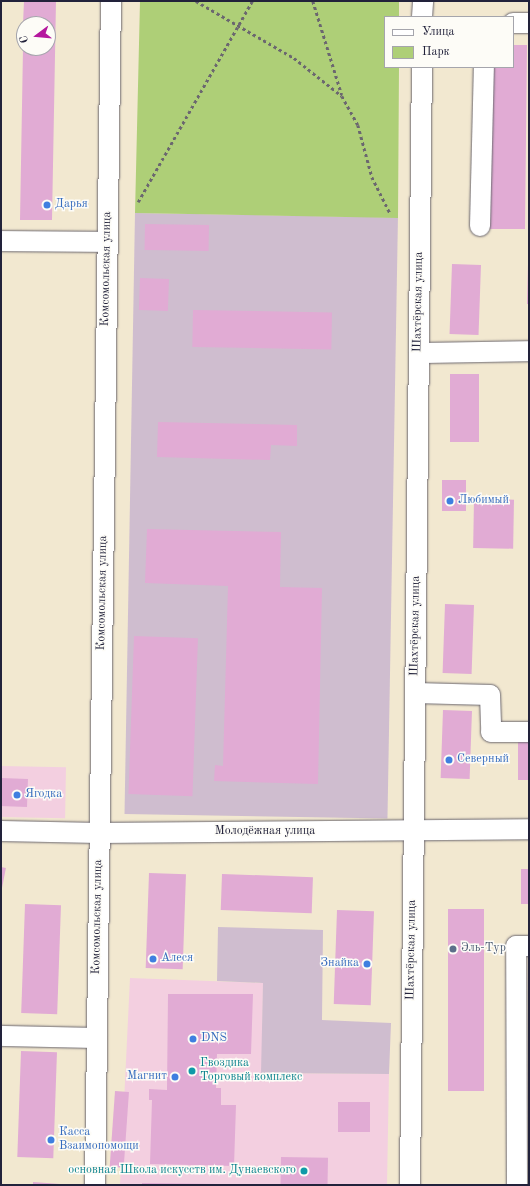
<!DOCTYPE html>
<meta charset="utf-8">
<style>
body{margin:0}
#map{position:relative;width:530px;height:1186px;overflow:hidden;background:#f2e8d0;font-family:"Old Standard TT",serif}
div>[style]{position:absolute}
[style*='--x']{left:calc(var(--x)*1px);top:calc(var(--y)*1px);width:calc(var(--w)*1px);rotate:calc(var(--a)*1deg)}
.built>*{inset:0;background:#f3cfe0;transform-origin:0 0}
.industrial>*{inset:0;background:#cfbdcf;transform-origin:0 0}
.green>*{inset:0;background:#aecf77}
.building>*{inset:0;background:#e1abd4;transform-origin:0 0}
.path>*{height:2.5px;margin-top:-1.25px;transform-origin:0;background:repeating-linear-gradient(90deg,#6b676f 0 3px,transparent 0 6px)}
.roads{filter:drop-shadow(0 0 1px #6b676f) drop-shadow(0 0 1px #6b676f)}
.minor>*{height:20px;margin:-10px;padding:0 10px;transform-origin:10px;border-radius:10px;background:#fff}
.dots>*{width:11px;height:11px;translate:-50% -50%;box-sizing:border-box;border:2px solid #fdfcf7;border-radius:50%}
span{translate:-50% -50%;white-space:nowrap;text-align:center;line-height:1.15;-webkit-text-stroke:3px #fdfcf7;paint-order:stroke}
.shop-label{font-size:12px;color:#366cbe}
.left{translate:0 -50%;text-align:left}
.right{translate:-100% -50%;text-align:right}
.street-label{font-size:12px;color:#22223b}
.service-label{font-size:12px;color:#4e5e75}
.culture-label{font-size:12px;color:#0d838f}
.frame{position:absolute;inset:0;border:2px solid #22223b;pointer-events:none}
.legend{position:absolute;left:384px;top:16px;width:130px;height:52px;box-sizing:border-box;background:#fdfcf7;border:1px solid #a5a5ac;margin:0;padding:5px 7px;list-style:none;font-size:12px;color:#22223b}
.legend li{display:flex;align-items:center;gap:8px;height:20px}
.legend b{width:20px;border:1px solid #a5a5ac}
.north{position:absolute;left:16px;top:16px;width:40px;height:40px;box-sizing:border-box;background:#fdfcf7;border:1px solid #a5a5ac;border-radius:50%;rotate:254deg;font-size:11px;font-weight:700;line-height:16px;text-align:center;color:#22223b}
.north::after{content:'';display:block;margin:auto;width:14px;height:18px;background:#b5179e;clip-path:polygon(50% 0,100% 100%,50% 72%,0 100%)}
</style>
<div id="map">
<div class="built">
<i style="left:1px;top:766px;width:65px;height:51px;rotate:1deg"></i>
<i style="clip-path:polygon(130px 978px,263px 983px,262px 1073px,389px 1074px,387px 1185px,120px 1185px)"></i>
</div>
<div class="industrial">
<i style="left:135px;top:213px;width:263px;height:601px;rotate:1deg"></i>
<i style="clip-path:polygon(218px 927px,323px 930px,322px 1020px,391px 1023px,389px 1074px,261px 1073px,263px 983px,217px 981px)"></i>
</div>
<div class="green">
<i style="clip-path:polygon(140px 1px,399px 1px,399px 17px,385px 17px,385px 67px,399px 67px,398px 218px,135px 213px)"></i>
</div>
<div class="building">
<i style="clip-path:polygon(24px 1px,56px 1px,52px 220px,20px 220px,23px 48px,48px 48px,48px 24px,23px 24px)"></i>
<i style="clip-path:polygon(513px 45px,527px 45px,525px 229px,490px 229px,491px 67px,513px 67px)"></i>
<i style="left:145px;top:224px;width:64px;height:26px;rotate:1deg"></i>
<i style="left:452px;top:264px;width:29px;height:70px;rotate:2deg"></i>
<i style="clip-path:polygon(528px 264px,529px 264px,529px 304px,527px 304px)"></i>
<i style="left:140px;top:278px;width:29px;height:32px;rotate:2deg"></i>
<i style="left:193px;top:310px;width:139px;height:37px;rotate:1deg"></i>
<i style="left:450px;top:374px;width:29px;height:68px"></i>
<i style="clip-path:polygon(158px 422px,297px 425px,297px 446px,271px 445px,270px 460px,157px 457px)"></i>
<i style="left:466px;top:480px;width:31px;height:24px;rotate:90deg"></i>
<i style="left:474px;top:499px;width:40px;height:49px;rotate:1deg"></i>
<i style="clip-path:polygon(147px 529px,281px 532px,280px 587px,322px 588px,318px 784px,214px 781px,215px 765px,223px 766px,228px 586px,145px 583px)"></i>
<i style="left:445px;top:604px;width:29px;height:69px;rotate:2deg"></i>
<i style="left:134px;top:636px;width:64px;height:158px;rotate:2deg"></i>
<i style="left:443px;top:710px;width:29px;height:68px;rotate:2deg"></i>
<i style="left:518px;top:741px;width:11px;height:39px"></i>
<i style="left:1px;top:778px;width:27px;height:28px;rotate:2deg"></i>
<i style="left:1px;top:867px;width:5px;height:38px;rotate:11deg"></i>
<i style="left:521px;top:869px;width:8px;height:35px"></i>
<i style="left:149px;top:873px;width:37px;height:95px;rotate:2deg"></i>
<i style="left:222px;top:874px;width:91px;height:36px;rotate:2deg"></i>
<i style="left:25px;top:904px;width:36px;height:109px;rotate:2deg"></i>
<i style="left:448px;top:909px;width:36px;height:182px"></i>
<i style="left:337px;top:910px;width:37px;height:94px;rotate:2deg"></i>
<i style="clip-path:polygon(168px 994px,253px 994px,251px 1054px,217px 1054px,216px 1088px,221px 1088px,221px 1105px,236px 1105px,234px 1166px,150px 1164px,152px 1100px,149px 1100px,149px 1089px,167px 1090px)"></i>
<i style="left:21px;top:1051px;width:36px;height:106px;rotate:2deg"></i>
<i style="left:115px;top:1091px;width:14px;height:76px;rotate:4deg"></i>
<i style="left:338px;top:1102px;width:32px;height:30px"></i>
<i style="left:281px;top:1157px;width:47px;height:28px;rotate:1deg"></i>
<i style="clip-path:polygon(33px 1182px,60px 1184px,60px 1185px,33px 1185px)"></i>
<i style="clip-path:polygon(142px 1183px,218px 1184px,218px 1185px,142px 1185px)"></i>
</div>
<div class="path">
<i style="--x:196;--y:1;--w:113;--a:30.2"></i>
<i style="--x:294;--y:58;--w:61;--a:38.4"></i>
<i style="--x:342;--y:96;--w:33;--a:61"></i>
<i style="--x:358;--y:125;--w:54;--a:74.9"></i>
<i style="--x:372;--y:177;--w:40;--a:63.4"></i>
<i style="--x:313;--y:1;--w:98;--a:72.9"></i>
<i style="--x:138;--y:202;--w:231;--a:-60.4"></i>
</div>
<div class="roads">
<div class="minor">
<i style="--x:422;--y:17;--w:16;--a:-86"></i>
<i style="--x:513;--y:23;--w:16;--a:0"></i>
<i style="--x:480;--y:226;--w:159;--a:-88.6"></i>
<i style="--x:1;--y:241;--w:107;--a:0.5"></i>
<i style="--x:419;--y:353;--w:110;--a:-1"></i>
<i style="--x:415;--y:693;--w:75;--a:1.5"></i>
<i style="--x:490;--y:695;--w:37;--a:88"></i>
<i style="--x:491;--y:732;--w:38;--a:0"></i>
<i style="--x:1;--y:831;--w:98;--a:1.2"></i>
<i style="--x:99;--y:833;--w:430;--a:-0.5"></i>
<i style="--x:1;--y:1036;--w:96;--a:1.2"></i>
<i style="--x:95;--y:1185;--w:1184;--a:-89.23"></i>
<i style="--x:410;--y:1185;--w:1118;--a:-89.39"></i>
<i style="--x:517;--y:1185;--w:239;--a:-90.2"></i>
<i style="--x:516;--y:946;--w:13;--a:0"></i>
</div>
</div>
<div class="dots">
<i style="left:47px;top:205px;background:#3f7fe0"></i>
<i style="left:450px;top:501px;background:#3f7fe0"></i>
<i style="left:449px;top:760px;background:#3f7fe0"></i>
<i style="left:17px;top:795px;background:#3f7fe0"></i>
<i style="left:453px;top:949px;background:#5c6f8a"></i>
<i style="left:153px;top:959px;background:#3f7fe0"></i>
<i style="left:367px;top:964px;background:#3f7fe0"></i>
<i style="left:193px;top:1039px;background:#3f7fe0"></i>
<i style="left:192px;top:1071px;background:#0f9aa8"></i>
<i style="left:175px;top:1077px;background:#3f7fe0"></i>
<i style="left:51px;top:1140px;background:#3f7fe0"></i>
<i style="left:304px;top:1171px;background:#0f9aa8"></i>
</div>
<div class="shop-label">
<span class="left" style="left:55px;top:205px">Дарья</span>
<span class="left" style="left:458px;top:501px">Любимый</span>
<span class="left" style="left:457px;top:760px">Северный</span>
<span class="left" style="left:25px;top:795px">Ягодка</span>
<span class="left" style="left:161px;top:959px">Алеся</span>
<span class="right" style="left:359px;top:964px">Знайка</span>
<span class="left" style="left:201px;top:1039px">DNS</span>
<span class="right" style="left:167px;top:1077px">Магнит</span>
<span class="left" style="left:59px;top:1140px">Касса<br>Взаимопомощи</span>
</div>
<div class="street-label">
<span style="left:107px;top:269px;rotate:-89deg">Комсомольская улица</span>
<span style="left:419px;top:302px;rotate:-89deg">Шахтёрская улица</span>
<span style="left:103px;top:593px;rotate:-89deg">Комсомольская улица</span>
<span style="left:416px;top:626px;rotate:-89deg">Шахтёрская улица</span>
<span style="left:265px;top:832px">Молодёжная улица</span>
<span style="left:98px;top:917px;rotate:-89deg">Комсомольская улица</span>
<span style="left:412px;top:950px;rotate:-89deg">Шахтёрская улица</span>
</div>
<div class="service-label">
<span class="left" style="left:461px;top:949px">Эль-Тур</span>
</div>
<div class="culture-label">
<span class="left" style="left:200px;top:1071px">Гвоздика<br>Торговый комплекс</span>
<span class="right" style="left:296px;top:1171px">основная Школа искусств им. Дунаевского</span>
</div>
<div class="frame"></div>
<ul class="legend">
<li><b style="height:5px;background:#fff"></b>Улица</li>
<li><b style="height:11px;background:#aecf77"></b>Парк</li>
</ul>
<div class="north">С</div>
</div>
